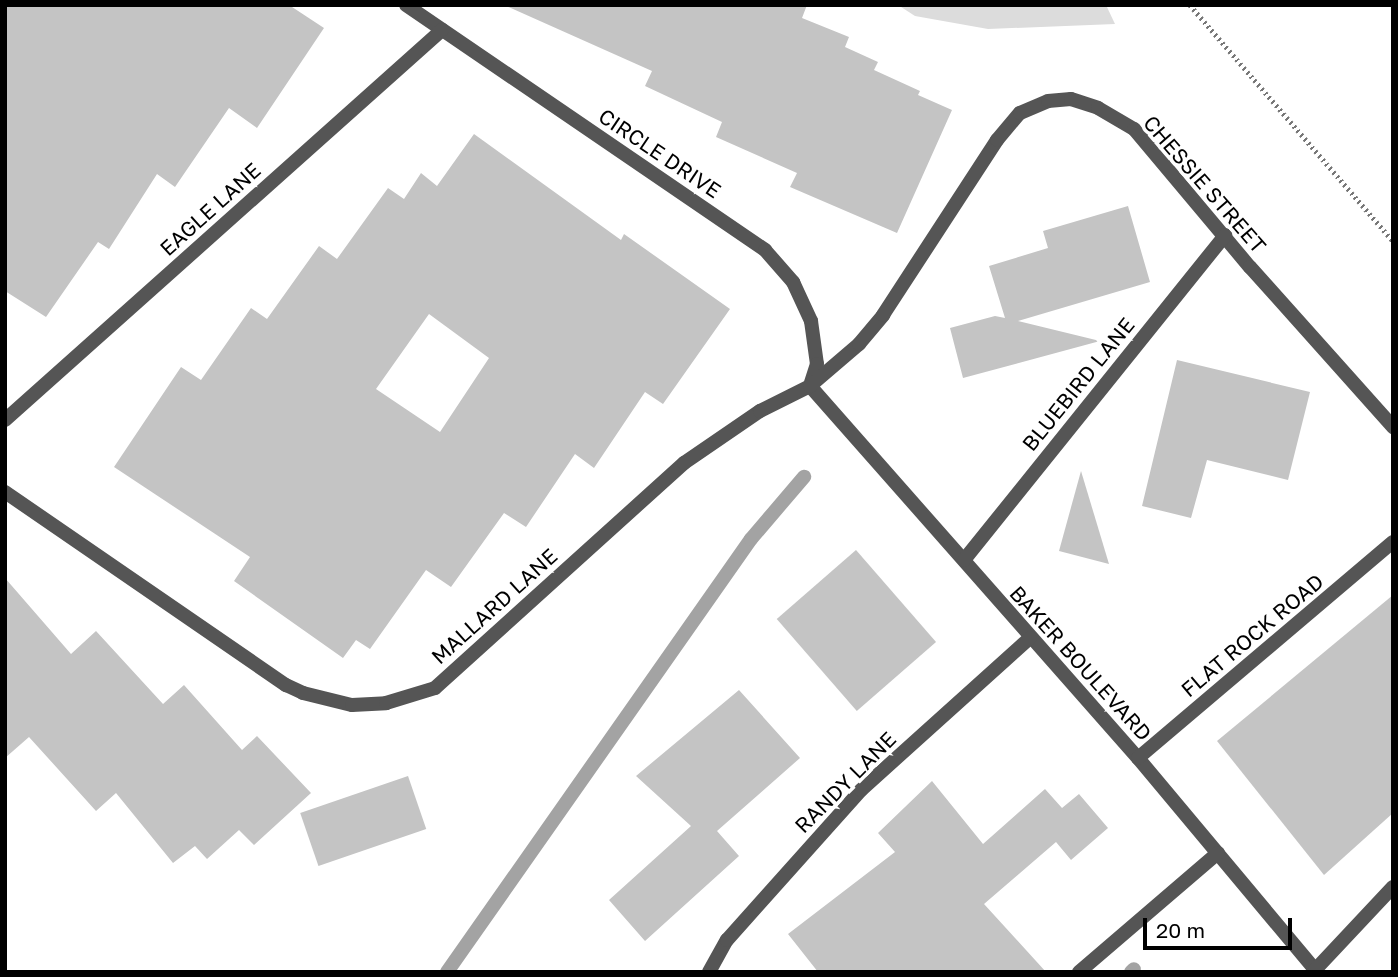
<!DOCTYPE html>
<style>
body{margin:0}
#map{position:relative;width:1398px;height:977px;overflow:hidden;background:#fff;font-family:"Golos Text",sans-serif}
div>[style]{position:absolute}
[style*='--x']{left:calc(var(--x)*1px);top:calc(var(--y)*1px);width:calc(var(--w)*1px);rotate:calc(var(--a)*1deg)}
.green>*{inset:0;background:#dcdcdc}
.stream>*{height:14px;margin:-7px;padding:0 7px;transform-origin:7px;border-radius:7px;background:#a3a3a3}
.building>*{inset:0;background:#c4c4c4;transform-origin:0 0}
.path>*{height:4.5px;margin-top:-2.25px;transform-origin:0;background:repeating-linear-gradient(90deg,#777 0 2px,transparent 0 5.5px)}
.street>*{height:14px;margin:-7px;padding:0 7px;transform-origin:7px;border-radius:7px;background:#555}
span{translate:-50% -50%;white-space:nowrap;text-align:center;line-height:1.15;-webkit-text-stroke:7px #fff;paint-order:stroke}
.street-label{font-size:21px;color:#000}
.frame{position:absolute;inset:0;border:7px solid #000;pointer-events:none}
.scale{position:absolute;left:1143px;top:918px;width:149px;height:32px;box-sizing:border-box;border:4px solid #000;border-top:0;padding-left:9px;font-size:21px;line-height:24px;white-space:nowrap;color:#000;-webkit-text-stroke:5px #fff;paint-order:stroke}
</style>
<div id="map">
<div class="green">
<i style="clip-path:polygon(898px 5px,1106px 5px,1115px 24px,988px 29px,915px 16px)"></i>
</div>
<div class="stream">
<i style="--x:447;--y:972;--w:529;--a:-54.93"></i>
<i style="--x:751;--y:539;--w:82;--a:-49.5"></i>
<i style="--x:1131;--y:972;--w:4;--a:-45"></i>
</div>
<div class="building">
<i style="clip-path:polygon(5px 5px,289px 5px,324px 28px,257px 128px,229px 108px,175px 187px,157px 174px,109px 249px,98px 242px,46px 317px,5px 291px)"></i>
<i style="clip-path:polygon(504px 5px,807px 5px,802px 18px,849px 37px,845px 47px,878px 62px,874px 70px,920px 91px,918px 95px,952px 110px,897px 233px,790px 187px,797px 173px,716px 137px,722px 122px,645px 86px,652px 71px)"></i>
<i style="clip-path:polygon(evenodd,474px 134px,621px 240px,624px 234px,730px 309px,663px 404px,645px 392px,594px 468px,575px 454px,526px 527px,504px 513px,451px 587px,426px 570px,370px 649px,356px 640px,343px 658px,234px 581px,250px 557px,114px 467px,181px 367px,201px 380px,251px 308px,267px 319px,319px 246px,337px 259px,388px 188px,404px 199px,421px 173px,437px 186px,474px 134px,429px 314px,489px 358px,440px 432px,376px 389px,429px 314px)"></i>
<i style="clip-path:polygon(1128px 206px,1150px 282px,1018px 321px,1100px 341px,963px 378px,950px 328px,995px 316px,1005px 318px,989px 266px,1048px 248px,1043px 231px)"></i>
<i style="clip-path:polygon(1177px 360px,1310px 392px,1288px 480px,1207px 460px,1191px 518px,1142px 506px)"></i>
<i style="clip-path:polygon(1081px 471px,1109px 564px,1059px 551px)"></i>
<i style="left:856px;top:550px;width:122px;height:105px;rotate:49deg"></i>
<i style="clip-path:polygon(5px 578px,71px 654px,96px 631px,163px 704px,184px 685px,242px 750px,257px 736px,311px 793px,254px 845px,239px 830px,207px 859px,195px 846px,173px 863px,116px 793px,96px 811px,29px 737px,5px 758px)"></i>
<i style="clip-path:polygon(1393px 595px,1393px 813px,1324px 875px,1217px 741px)"></i>
<i style="clip-path:polygon(739px 690px,800px 758px,717px 831px,739px 856px,645px 941px,609px 900px,691px 826px,636px 776px)"></i>
<i style="left:408px;top:776px;width:56px;height:114px;rotate:71deg"></i>
<i style="clip-path:polygon(932px 781px,983px 844px,1045px 789px,1062px 808px,1079px 794px,1108px 828px,1071px 860px,1056px 842px,984px 904px,1046px 972px,818px 972px,788px 934px,895px 852px,878px 833px)"></i>
</div>
<div class="path">
<i style="--x:1190;--y:5;--w:311;--a:49.3"></i>
</div>
<div class="street">
<i style="--x:406;--y:5;--w:435;--a:34.3"></i>
<i style="--x:765;--y:250;--w:43;--a:48.8"></i>
<i style="--x:793;--y:282;--w:43;--a:65.2"></i>
<i style="--x:811;--y:321;--w:43;--a:82.1"></i>
<i style="--x:817;--y:364;--w:22;--a:108"></i>
<i style="--x:810;--y:386;--w:496;--a:48.6"></i>
<i style="--x:1138;--y:758;--w:279;--a:50.1"></i>
<i style="--x:5;--y:420;--w:586;--a:-41.75"></i>
<i style="--x:5;--y:492;--w:341;--a:34.5"></i>
<i style="--x:286;--y:685;--w:19;--a:25"></i>
<i style="--x:303;--y:693;--w:50;--a:13.8"></i>
<i style="--x:352;--y:705;--w:34;--a:-3"></i>
<i style="--x:386;--y:703;--w:51;--a:-17"></i>
<i style="--x:435;--y:688;--w:336;--a:-42.1"></i>
<i style="--x:684;--y:463;--w:92;--a:-34.4"></i>
<i style="--x:760;--y:411;--w:56;--a:-26.6"></i>
<i style="--x:810;--y:386;--w:65;--a:-40.6"></i>
<i style="--x:859;--y:344;--w:38;--a:-50"></i>
<i style="--x:883;--y:315;--w:209;--a:-56.9"></i>
<i style="--x:997;--y:140;--w:35;--a:-50"></i>
<i style="--x:1020;--y:113;--w:30;--a:-23"></i>
<i style="--x:1048;--y:101;--w:23;--a:-5"></i>
<i style="--x:1071;--y:99;--w:28;--a:18"></i>
<i style="--x:1098;--y:108;--w:42;--a:30.3"></i>
<i style="--x:1134;--y:129;--w:180;--a:50"></i>
<i style="--x:1250;--y:267;--w:215;--a:48.2"></i>
<i style="--x:964;--y:560;--w:417;--a:-51.2"></i>
<i style="--x:1138;--y:758;--w:334;--a:-40.3"></i>
<i style="--x:1315;--y:970;--w:114;--a:-46.8"></i>
<i style="--x:709;--y:972;--w:37;--a:-61"></i>
<i style="--x:727;--y:940;--w:201;--a:-48.2"></i>
<i style="--x:861;--y:790;--w:227;--a:-42"></i>
<i style="--x:1079;--y:972;--w:183;--a:-40.6"></i>
</div>
<div class="street-label">
<span style="left:660px;top:153px;rotate:34deg">CIRCLE DRIVE</span>
<span style="left:1205px;top:184px;rotate:49deg">CHESSIE STREET</span>
<span style="left:210px;top:209px;rotate:-42deg">EAGLE LANE</span>
<span style="left:1078px;top:384px;rotate:-51deg">BLUEBIRD LANE</span>
<span style="left:494px;top:606px;rotate:-42deg">MALLARD LANE</span>
<span style="left:1252px;top:635px;rotate:-40deg">FLAT ROCK ROAD</span>
<span style="left:1081px;top:663px;rotate:48deg">BAKER BOULEVARD</span>
<span style="left:845px;top:782px;rotate:-45deg">RANDY LANE</span>
</div>
<div class="frame"></div>
<div class="scale">20 m</div>
</div>
